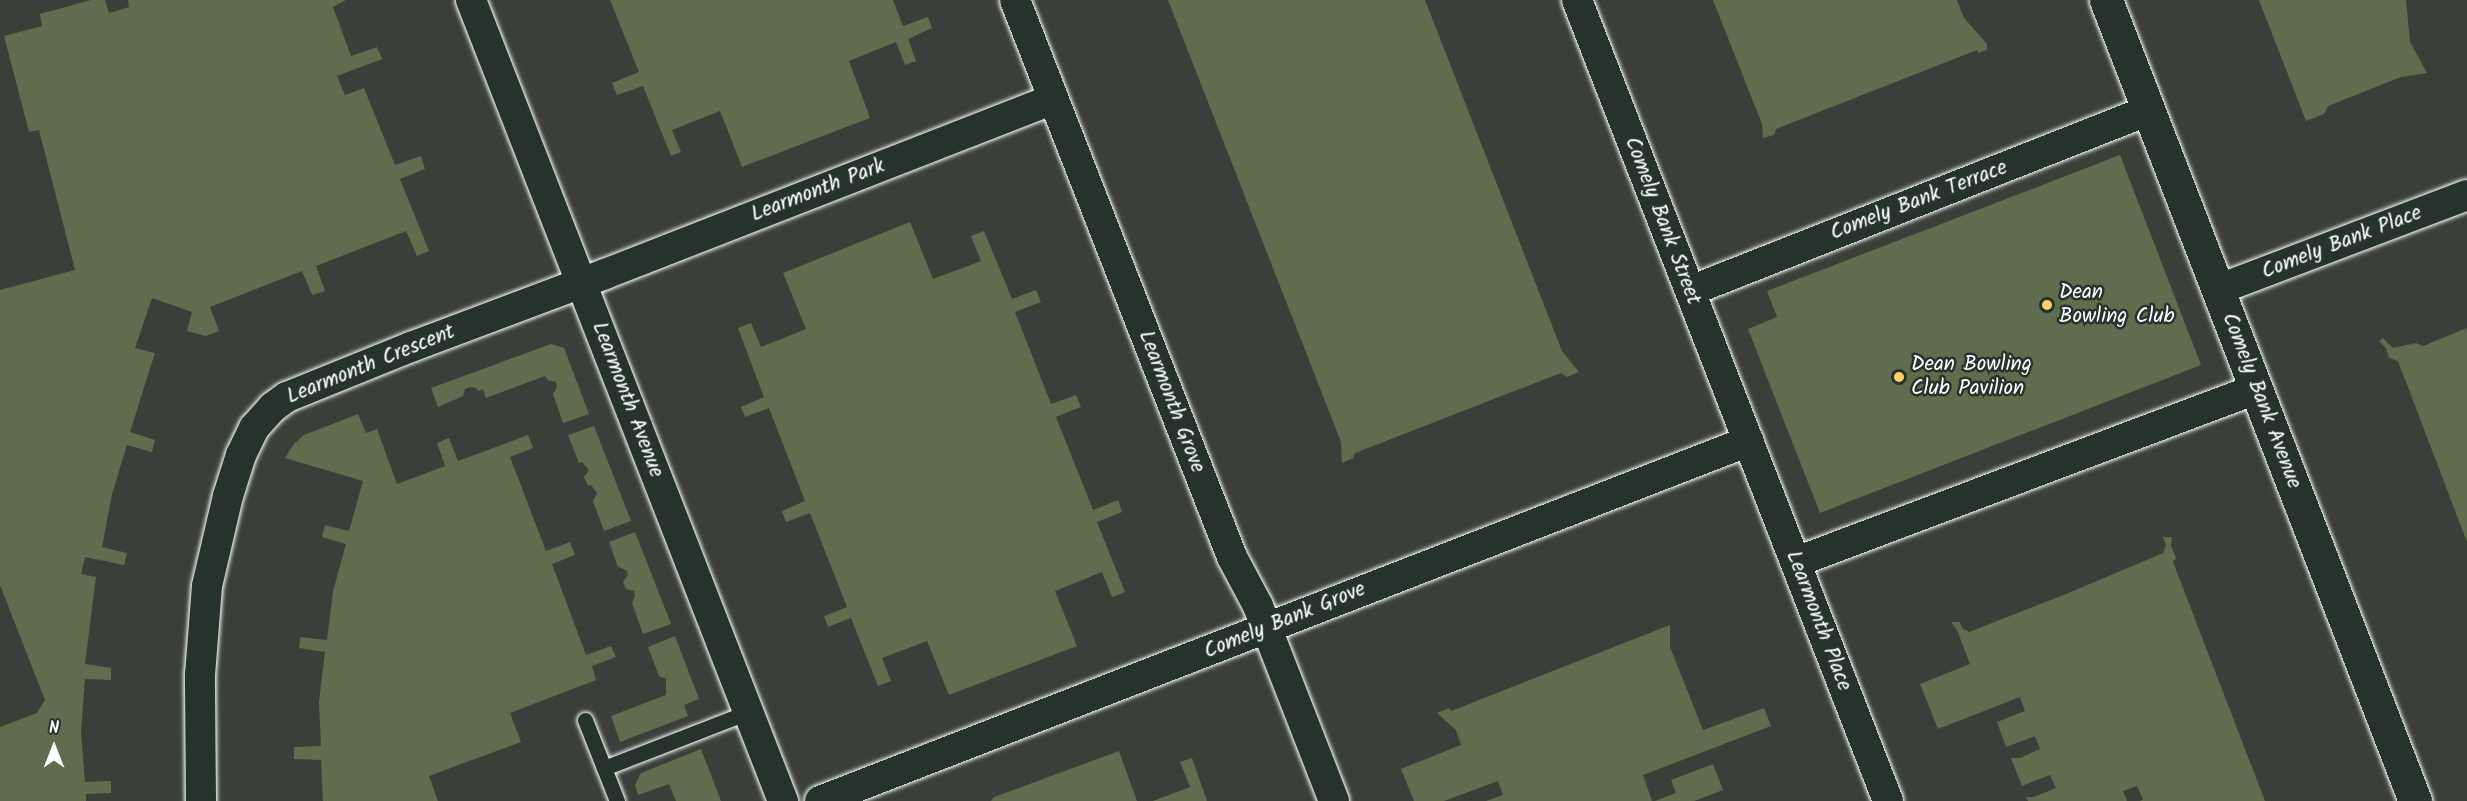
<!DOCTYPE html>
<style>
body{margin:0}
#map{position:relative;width:2467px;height:801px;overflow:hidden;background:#3a4039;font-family:Kalam,sans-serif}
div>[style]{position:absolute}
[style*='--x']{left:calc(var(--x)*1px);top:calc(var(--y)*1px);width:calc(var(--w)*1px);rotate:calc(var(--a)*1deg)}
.green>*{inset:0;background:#5f6c4e}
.roads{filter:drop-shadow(0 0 2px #fff) drop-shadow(0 0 2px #fff)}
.service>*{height:15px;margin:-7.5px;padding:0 7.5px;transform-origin:7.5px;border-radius:7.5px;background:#26332d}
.minor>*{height:30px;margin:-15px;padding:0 15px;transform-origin:15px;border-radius:15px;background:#26332d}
.tertiary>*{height:33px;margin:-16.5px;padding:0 16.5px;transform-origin:16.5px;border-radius:16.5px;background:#26332d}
.dots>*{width:16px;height:16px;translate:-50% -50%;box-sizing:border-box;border:3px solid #26332d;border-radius:50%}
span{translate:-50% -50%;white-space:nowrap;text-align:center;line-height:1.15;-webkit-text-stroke:5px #26332d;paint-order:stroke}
.street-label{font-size:21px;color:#fff}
.poi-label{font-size:21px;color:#fff}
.left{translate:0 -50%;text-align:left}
.north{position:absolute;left:24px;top:717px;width:60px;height:60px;-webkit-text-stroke:4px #26332d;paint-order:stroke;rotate:0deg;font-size:16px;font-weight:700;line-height:24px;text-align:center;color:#fff}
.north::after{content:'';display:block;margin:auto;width:21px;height:27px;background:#fff;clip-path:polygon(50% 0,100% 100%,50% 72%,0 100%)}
</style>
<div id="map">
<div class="green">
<i style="clip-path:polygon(91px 0,105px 0,109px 13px,129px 7px,128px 0,346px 0,333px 7px,351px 56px,377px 47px,382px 59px,337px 76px,345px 95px,364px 88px,395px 165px,421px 156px,425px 169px,400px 179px,429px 251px,417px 256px,406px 231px,316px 266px,325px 291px,312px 295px,302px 271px,210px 307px,219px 331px,206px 336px,187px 331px,192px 312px,152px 298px,135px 348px,155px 353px,130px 432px,155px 440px,152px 452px,127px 445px,112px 494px,102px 547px,127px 553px,124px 565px,85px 557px,81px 574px,96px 577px,85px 664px,111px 668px,111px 680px,85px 679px,81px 732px,85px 782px,111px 781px,111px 793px,86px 794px,86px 801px,0 801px,0 727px,37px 713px,45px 700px,0 585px,0 290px,75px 270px,39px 130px,29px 132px,4px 36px,42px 26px,40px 14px)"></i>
<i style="clip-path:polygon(610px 0,893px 0,903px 26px,928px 17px,932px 28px,908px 39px,916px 61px,905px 65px,896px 42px,849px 61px,870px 118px,742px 167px,720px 111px,672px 130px,681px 152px,671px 156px,643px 86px,617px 95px,612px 83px,639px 72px)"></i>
<i style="clip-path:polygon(1168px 0,1425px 0,1562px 351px,1579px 372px,1567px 377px,1561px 373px,1355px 453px,1353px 458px,1342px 463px,1341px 442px,1334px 424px)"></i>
<i style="clip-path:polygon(1713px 0,1957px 0,1964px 18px,1987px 44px,1987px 50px,1978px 53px,1977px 50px,1875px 90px,1776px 129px,1774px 135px,1763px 138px,1762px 124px)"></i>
<i style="clip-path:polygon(2259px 0,2406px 0,2410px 42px,2427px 73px,2401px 77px,2328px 106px,2324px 114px,2306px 121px)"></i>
<i style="clip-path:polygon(2120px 155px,2201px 365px,1820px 513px,1748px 329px,1777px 317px,1767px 291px)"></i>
<i style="clip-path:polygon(910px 222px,933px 279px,981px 261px,971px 236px,984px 231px,1012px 299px,1036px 290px,1041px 302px,1015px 312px,1051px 404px,1076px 395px,1081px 407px,1056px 417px,1093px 510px,1118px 500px,1122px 512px,1097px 522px,1125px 592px,1112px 597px,1102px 572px,1055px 591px,1077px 646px,949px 695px,927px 641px,882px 658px,891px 681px,878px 686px,851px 618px,828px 627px,824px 616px,847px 607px,810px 513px,786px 522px,782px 511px,805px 501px,769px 408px,745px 417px,741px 407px,764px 397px,738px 328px,751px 323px,761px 347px,806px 329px,783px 273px)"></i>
<i style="clip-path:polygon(2467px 328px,2467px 542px,2398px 361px,2389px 358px,2386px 348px,2379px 341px,2383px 338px,2393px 348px,2416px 343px,2423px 346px)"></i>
<i style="clip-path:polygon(551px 344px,564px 348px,589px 414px,563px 423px,553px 394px,557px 387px,556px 382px,548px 380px,545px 376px,486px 398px,483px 389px,478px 391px,476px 388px,470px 387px,465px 389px,463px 396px,438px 407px,431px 388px)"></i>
<i style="clip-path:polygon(358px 414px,366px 433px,377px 429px,397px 484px,445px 466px,437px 443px,449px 438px,458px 461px,528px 435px,533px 448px,510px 457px,546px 551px,570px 542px,575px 555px,552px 564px,586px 655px,611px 646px,616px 657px,592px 666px,596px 680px,510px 713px,521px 742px,429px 776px,438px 801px,323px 801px,321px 760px,294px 759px,294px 747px,321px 746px,319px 702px,325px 652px,299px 648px,300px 637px,327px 640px,333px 591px,346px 544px,322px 537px,325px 525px,349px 531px,363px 481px,285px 458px,294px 444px,304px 435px)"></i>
<i style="clip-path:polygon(594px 426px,631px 521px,604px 531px,593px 501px,597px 493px,591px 485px,588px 486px,584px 477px,589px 470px,582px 462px,579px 463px,568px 435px)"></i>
<i style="clip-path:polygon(635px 532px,671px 624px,643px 634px,632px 603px,635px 596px,634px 591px,626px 589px,623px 582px,628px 575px,626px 570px,618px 567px,609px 542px)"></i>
<i style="clip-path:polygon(2163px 537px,2172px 537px,2171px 546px,2176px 558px,2173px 562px,2265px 801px,2140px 801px,2143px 799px,2137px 786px,2123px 791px,2127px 801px,2028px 801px,2026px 797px,2034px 797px,2056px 788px,2050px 775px,2022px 786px,2011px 758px,2020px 758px,2040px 749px,2035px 736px,2006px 747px,1997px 722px,2025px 711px,2020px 697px,1938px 729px,1920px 684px,1970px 664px,1957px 630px,1951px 622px,1960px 622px,1962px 628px,1969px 632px,2066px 594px,2163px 553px,2166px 545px)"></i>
<i style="clip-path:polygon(1670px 625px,1670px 647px,1703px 730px,1764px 708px,1771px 726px,1643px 775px,1652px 801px,1486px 801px,1503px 795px,1498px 781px,1444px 801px,1414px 801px,1401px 769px,1461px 745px,1456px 730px,1437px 713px,1449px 708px,1451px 711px)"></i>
<i style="clip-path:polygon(675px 636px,699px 699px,684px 705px,688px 716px,620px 742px,611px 716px,666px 695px,666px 679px,659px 676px,648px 647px)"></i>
<i style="clip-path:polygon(701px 749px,721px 801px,676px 801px,669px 784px,638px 795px,635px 785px,641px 773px)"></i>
<i style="clip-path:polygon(1119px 751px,1137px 801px,991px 801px,994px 797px)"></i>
<i style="clip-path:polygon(1192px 758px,1207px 801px,1153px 801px,1190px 787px,1180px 762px)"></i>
<i style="clip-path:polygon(1713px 764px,1723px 790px,1694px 801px,1655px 801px,1676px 793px,1671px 780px)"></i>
</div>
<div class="roads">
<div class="service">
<i style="--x:585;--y:720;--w:87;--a:68.4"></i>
<i style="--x:604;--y:768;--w:152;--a:-21.2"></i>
</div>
<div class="minor">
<i style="--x:471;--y:0;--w:860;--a:68.72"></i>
<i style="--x:1015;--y:0;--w:598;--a:68.71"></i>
<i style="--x:1232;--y:557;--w:55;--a:62"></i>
<i style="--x:1258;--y:606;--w:209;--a:68.7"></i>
<i style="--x:1577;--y:0;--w:859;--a:68.78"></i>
<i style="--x:2217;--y:290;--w:267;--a:-20.8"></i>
<i style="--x:1690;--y:291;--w:493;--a:-21.5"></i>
<i style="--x:1796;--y:562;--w:492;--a:-20.6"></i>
<i style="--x:201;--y:801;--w:126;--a:-90.5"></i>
<i style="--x:200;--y:675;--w:89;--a:-85.5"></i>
<i style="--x:207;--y:586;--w:92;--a:-76.9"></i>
<i style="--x:228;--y:496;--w:43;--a:-72.4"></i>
<i style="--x:241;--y:455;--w:30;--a:-64"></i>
<i style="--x:254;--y:428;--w:28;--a:-48"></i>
<i style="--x:273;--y:407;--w:17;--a:-36"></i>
<i style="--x:287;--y:397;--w:134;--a:-22"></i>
<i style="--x:411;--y:347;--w:207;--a:-20.6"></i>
<i style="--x:605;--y:274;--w:481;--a:-21.3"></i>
<i style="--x:820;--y:801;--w:996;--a:-21.18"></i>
</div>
<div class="tertiary">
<i style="--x:2106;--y:0;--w:859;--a:68.9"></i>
</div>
</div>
<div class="dots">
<i style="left:2047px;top:305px;background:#ffd166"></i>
<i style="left:1899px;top:377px;background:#ffd166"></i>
</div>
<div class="street-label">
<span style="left:818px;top:191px;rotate:-21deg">Learmonth Park</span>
<span style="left:1919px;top:201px;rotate:-21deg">Comely Bank Terrace</span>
<span style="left:1662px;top:221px;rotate:69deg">Comely Bank Street</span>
<span style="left:2342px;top:243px;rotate:-21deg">Comely Bank Place</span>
<span style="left:371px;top:365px;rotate:-22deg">Learmonth Crescent</span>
<span style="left:627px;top:400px;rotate:69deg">Learmonth Avenue</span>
<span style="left:2261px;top:401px;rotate:69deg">Comely Bank Avenue</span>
<span style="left:1171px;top:402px;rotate:69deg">Learmonth Grove</span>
<span style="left:1285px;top:621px;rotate:-22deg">Comely Bank Grove</span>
<span style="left:1818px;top:621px;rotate:69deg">Learmonth Place</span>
</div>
<div class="poi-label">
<span class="left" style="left:2059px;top:305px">Dean<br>Bowling Club</span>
<span class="left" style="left:1911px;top:377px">Dean Bowling<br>Club Pavilion</span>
</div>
<div class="north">N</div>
</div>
